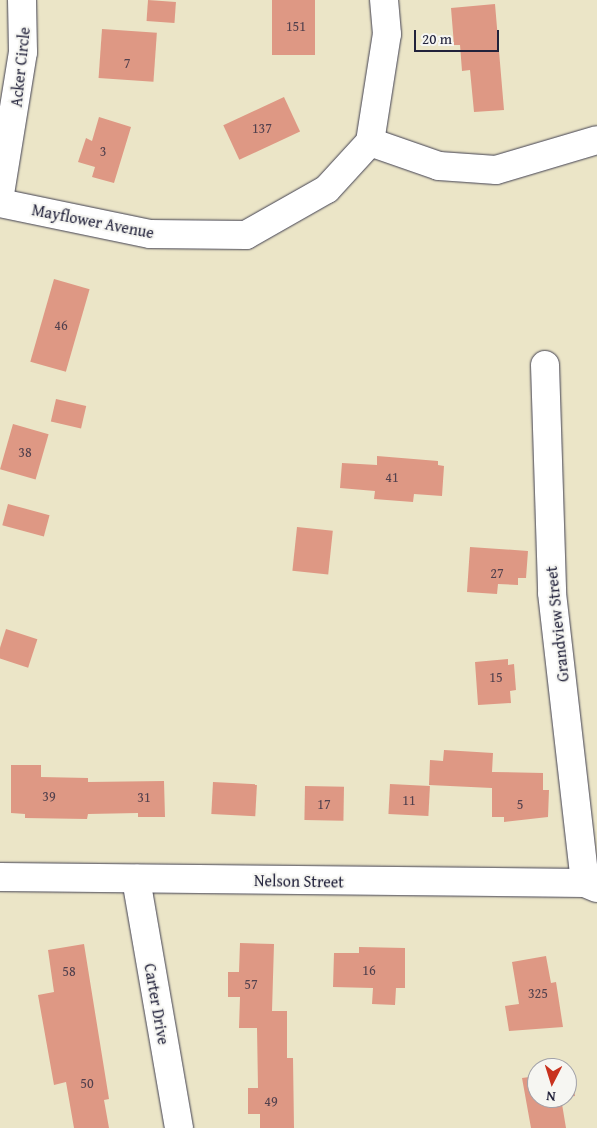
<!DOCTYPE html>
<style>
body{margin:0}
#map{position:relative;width:597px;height:1128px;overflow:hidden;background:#ebe5c7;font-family:"Gentium Book Plus",serif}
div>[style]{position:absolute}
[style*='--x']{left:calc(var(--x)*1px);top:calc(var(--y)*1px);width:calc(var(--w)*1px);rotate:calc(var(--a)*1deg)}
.building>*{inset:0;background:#de9884;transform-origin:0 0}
.roads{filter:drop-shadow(0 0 1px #403f50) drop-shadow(0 0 1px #403f50)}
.street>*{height:28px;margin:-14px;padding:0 14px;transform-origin:14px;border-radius:14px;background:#fff}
span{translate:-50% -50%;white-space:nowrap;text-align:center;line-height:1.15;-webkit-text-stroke:4px #f6f6f2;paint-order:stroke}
.number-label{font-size:14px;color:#51404d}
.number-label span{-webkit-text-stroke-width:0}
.street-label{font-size:16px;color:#22223b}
.north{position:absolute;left:527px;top:1058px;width:50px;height:50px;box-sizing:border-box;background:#f6f6f2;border:1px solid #a1a1a9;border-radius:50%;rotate:185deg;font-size:14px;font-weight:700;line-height:20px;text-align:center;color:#22223b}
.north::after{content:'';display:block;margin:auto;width:18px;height:22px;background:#c8321e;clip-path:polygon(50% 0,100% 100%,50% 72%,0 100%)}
.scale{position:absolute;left:414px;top:30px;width:85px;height:22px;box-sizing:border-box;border:2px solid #22223b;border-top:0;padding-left:6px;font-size:15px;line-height:18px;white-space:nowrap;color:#22223b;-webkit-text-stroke:4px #f6f6f2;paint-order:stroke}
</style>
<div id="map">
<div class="building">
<i style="left:148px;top:0;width:28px;height:21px;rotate:4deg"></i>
<i style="left:272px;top:0;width:43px;height:55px"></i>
<i style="clip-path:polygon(495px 4px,504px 110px,474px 112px,470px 70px,462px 71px,460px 45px,454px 45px,451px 8px)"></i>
<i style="left:102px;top:29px;width:55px;height:49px;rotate:4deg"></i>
<i style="left:284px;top:97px;width:38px;height:67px;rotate:65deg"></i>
<i style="clip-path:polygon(99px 117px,131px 127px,114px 183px,92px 177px,95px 167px,78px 162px,86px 138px,92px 141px)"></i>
<i style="left:54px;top:279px;width:37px;height:86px;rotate:16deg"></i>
<i style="left:56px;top:399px;width:31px;height:23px;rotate:13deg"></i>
<i style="left:13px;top:424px;width:37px;height:47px;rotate:16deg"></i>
<i style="clip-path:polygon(377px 456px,438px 461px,438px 465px,444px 466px,442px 496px,414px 494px,413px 502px,374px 499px,375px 491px,340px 488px,342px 463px,377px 465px)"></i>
<i style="left:8px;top:504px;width:43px;height:22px;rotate:15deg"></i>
<i style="left:297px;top:527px;width:36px;height:44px;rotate:6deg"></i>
<i style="clip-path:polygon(470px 547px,528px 551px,526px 578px,518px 578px,518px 585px,498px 584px,497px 594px,467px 592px)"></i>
<i style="left:6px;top:629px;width:33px;height:30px;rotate:18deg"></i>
<i style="clip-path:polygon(508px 659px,508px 665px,514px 664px,516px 690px,510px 691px,511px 703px,478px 705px,475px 662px)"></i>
<i style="clip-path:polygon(444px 750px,493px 753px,492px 772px,543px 773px,543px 790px,549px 790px,548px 817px,504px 822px,504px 817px,492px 817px,492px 781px,492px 788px,429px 785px,430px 760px,443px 761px)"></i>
<i style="clip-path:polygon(11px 765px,41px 765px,41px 777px,88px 778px,88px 782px,164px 781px,165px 817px,138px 817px,138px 813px,88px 814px,87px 819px,25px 818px,25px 814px,11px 813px)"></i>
<i style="left:213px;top:782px;width:44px;height:32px;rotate:3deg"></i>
<i style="left:390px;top:784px;width:40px;height:30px;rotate:3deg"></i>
<i style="left:305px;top:786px;width:39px;height:34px;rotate:1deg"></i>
<i style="clip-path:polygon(240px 943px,274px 944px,272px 1011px,287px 1011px,287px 1058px,293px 1058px,294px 1128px,260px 1128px,260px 1114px,248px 1114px,248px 1088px,258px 1088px,257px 1028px,239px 1028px,240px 997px,228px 997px,228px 972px,239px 972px)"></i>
<i style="clip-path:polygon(84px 944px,109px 1099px,104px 1100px,109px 1128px,74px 1128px,66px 1082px,54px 1085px,38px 995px,54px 992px,48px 950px)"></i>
<i style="clip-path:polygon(359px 947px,405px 948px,405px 988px,396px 988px,395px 1005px,372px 1004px,373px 988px,333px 987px,334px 953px,359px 953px)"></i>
<i style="clip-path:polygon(546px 956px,551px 983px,556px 982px,563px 1027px,509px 1031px,505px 1006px,519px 1004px,512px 962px)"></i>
<i style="clip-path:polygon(570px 1070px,575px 1096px,567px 1097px,567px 1071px)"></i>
<i style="clip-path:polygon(537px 1076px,537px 1098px,561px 1098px,566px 1128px,531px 1128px,522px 1078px)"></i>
</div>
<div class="roads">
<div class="street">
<i style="--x:370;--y:142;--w:73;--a:19.2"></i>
<i style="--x:439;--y:166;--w:57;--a:4"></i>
<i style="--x:496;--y:170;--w:105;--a:-16.5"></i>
<i style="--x:0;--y:194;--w:144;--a:-80.8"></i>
<i style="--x:23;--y:52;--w:52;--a:-91.1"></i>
<i style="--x:0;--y:203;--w:153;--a:11.7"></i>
<i style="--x:150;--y:234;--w:96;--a:0.6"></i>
<i style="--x:246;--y:235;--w:93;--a:-29.6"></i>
<i style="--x:327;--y:189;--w:64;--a:-47.5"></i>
<i style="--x:370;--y:142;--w:109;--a:-81.1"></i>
<i style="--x:387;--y:34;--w:34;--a:-95"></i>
<i style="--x:545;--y:365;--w:228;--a:88.2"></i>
<i style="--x:552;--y:593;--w:292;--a:83.5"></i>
<i style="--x:0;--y:877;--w:585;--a:0.59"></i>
<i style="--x:585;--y:883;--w:13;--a:23"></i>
<i style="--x:136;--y:879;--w:253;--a:80.2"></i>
</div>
</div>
<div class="number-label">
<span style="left:296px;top:26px">151</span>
<span style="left:127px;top:63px">7</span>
<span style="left:262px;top:128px">137</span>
<span style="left:103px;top:151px">3</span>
<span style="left:61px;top:325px">46</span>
<span style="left:25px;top:452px">38</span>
<span style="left:392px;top:477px">41</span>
<span style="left:497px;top:573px">27</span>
<span style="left:496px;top:677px">15</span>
<span style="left:49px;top:796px">39</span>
<span style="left:144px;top:797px">31</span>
<span style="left:409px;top:800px">11</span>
<span style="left:324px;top:804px">17</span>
<span style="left:520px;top:804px">5</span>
<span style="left:369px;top:970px">16</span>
<span style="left:69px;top:971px">58</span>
<span style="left:251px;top:984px">57</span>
<span style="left:538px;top:993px">325</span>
<span style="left:87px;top:1083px">50</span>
<span style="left:271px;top:1101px">49</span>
</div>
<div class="street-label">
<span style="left:20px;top:67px;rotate:-84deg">Acker Circle</span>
<span style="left:93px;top:221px;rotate:11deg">Mayflower Avenue</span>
<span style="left:557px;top:624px;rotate:-96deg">Grandview Street</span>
<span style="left:299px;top:881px;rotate:1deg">Nelson Street</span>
<span style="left:157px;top:1004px;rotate:80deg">Carter Drive</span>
</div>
<div class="north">N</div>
<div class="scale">20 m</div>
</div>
